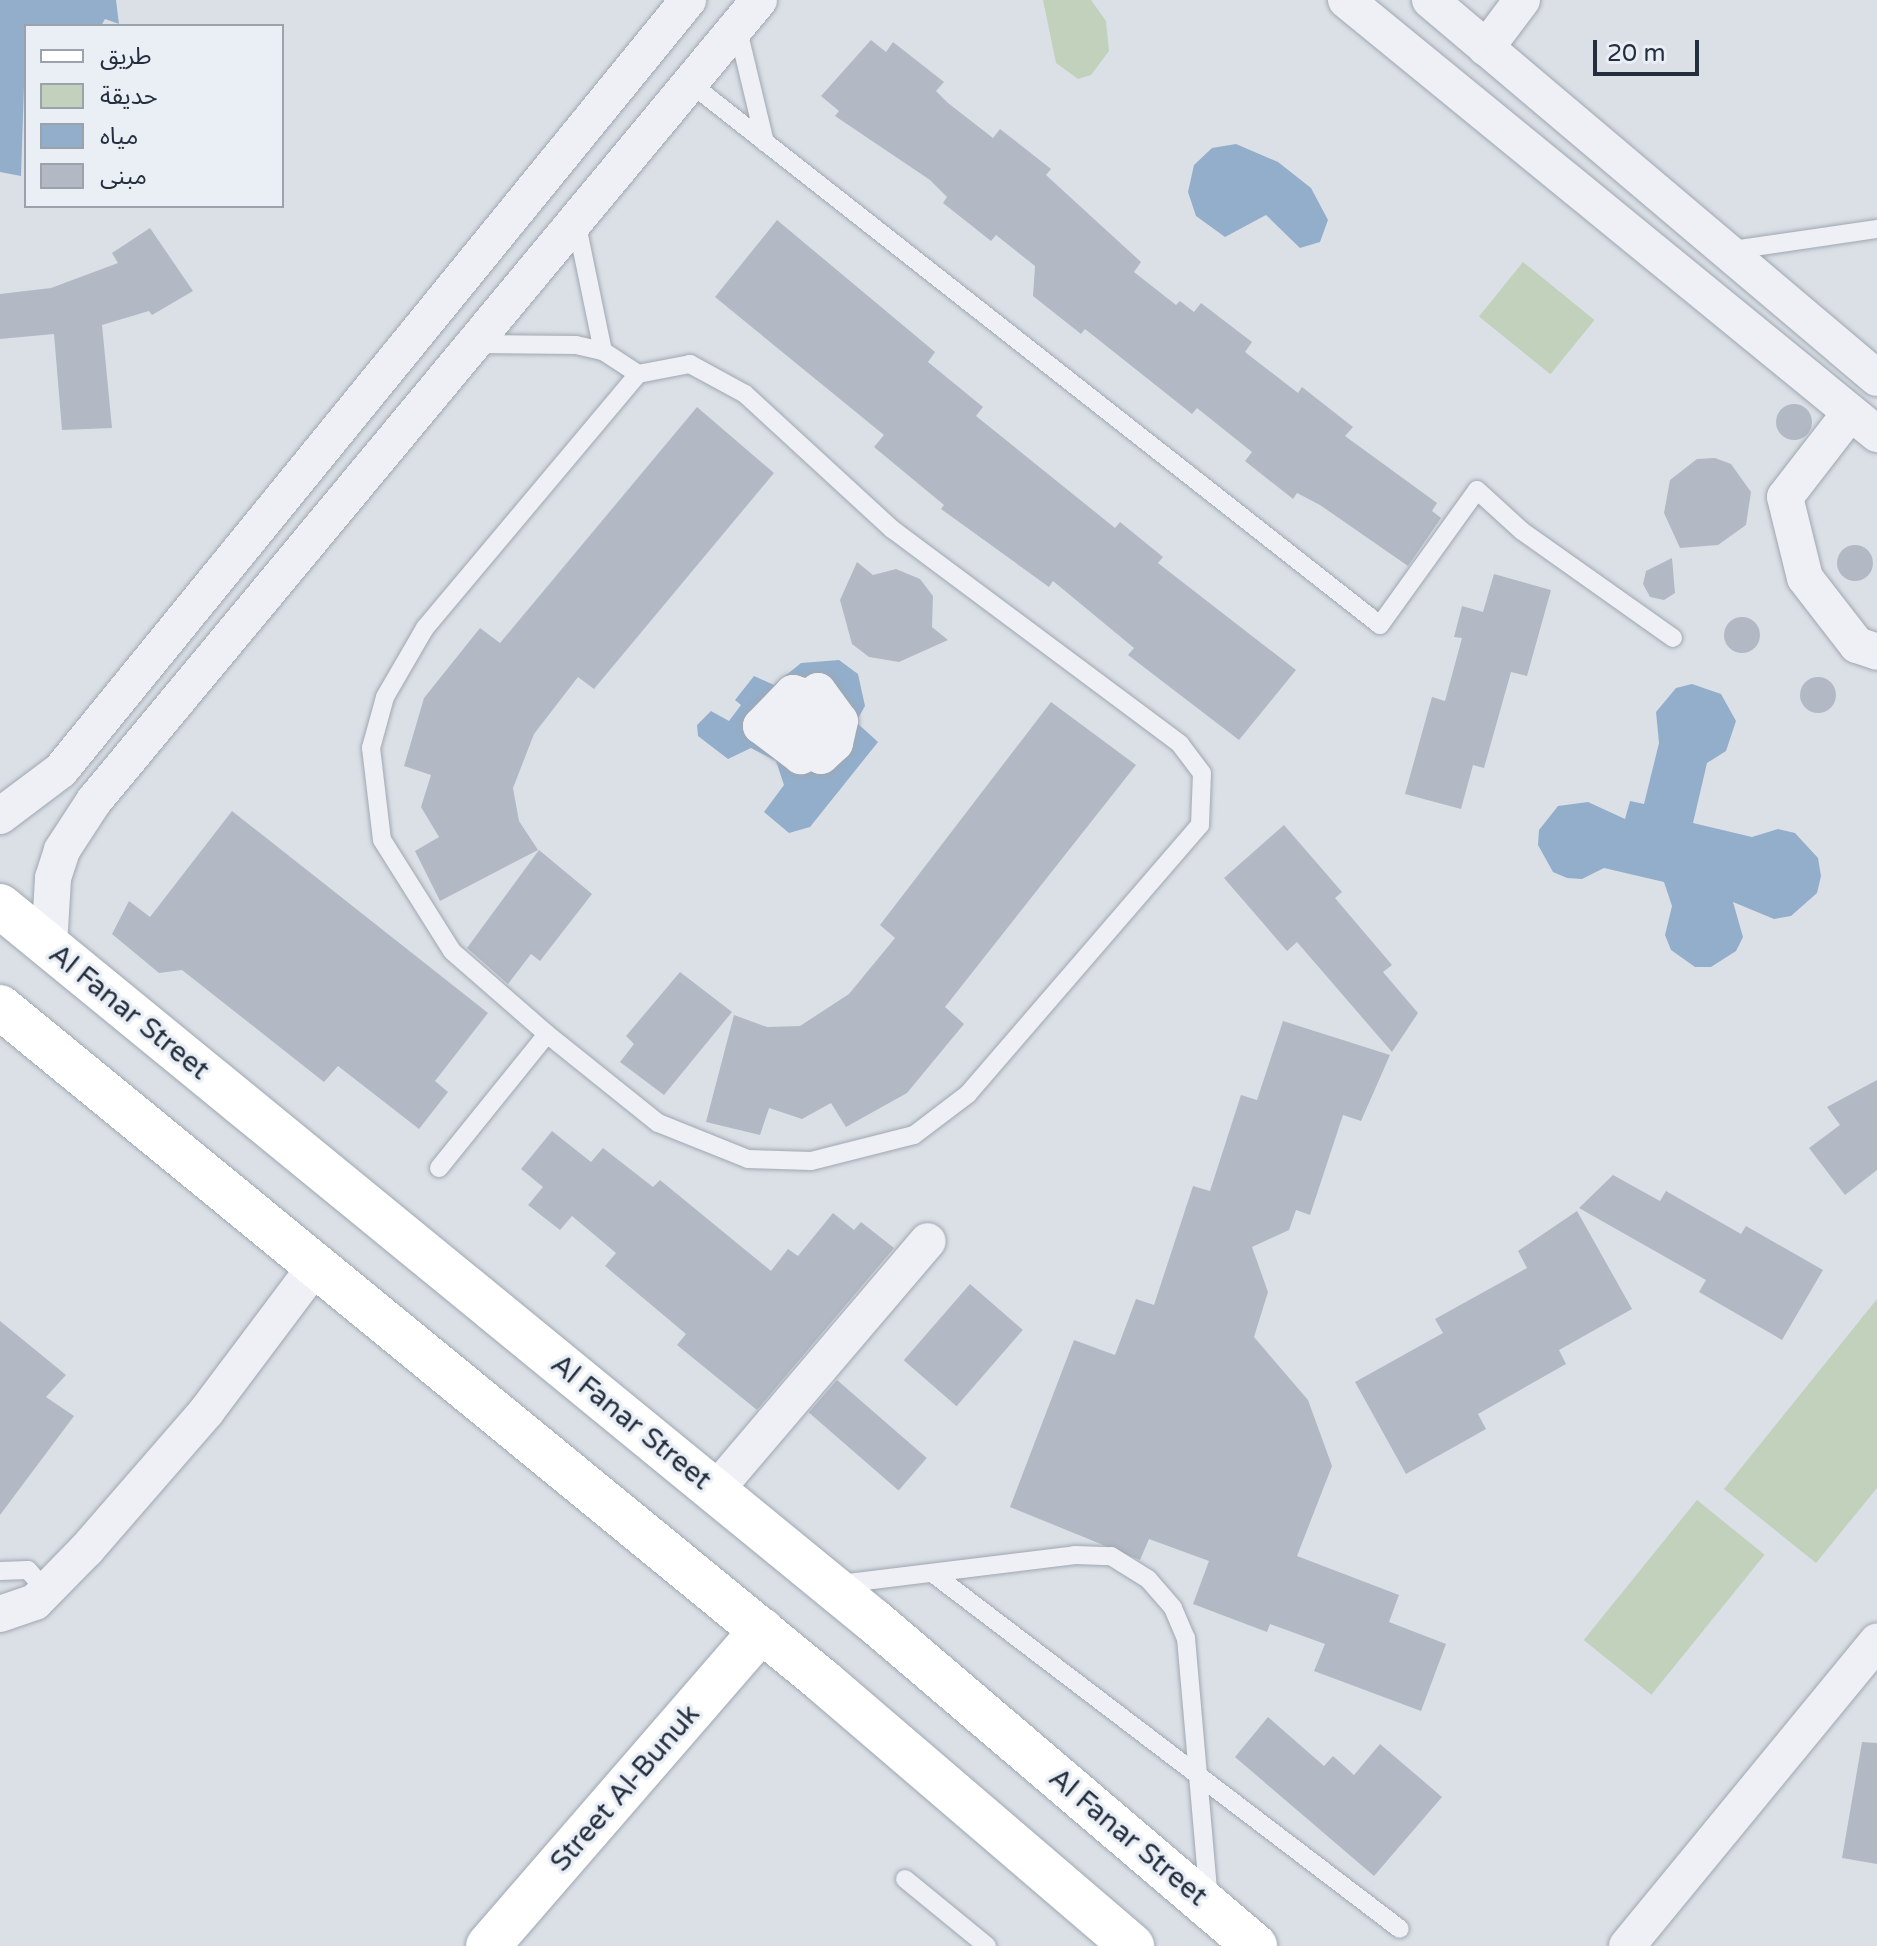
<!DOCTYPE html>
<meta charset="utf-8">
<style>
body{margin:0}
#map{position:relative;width:1877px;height:1946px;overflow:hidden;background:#dbe0e7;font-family:"Varela Round","Noto Sans Arabic",sans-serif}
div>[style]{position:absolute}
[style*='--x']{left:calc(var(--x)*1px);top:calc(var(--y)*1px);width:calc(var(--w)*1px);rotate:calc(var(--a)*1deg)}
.green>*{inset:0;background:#c1d1bc;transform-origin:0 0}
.water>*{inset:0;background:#93aeca}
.building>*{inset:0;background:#b2b9c4;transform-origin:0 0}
.round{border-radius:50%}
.roads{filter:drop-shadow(0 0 2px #a0a7b1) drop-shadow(0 0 2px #a0a7b1)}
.lane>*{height:18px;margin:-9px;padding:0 9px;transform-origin:9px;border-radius:9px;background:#eef0f5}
.street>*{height:36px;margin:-18px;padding:0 18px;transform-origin:18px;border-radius:18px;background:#eef0f5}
.secondary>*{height:44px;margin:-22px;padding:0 22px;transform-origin:22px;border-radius:22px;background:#fff}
span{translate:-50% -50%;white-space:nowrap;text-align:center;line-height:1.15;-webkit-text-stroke:7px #eaeff5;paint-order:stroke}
.street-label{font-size:28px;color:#242e3e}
.legend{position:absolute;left:24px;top:24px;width:260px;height:184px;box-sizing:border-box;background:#eaeff5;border:2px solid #9ba2ac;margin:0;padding:10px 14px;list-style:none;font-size:24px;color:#242e3e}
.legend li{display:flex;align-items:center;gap:16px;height:40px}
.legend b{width:40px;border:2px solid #9ba2ac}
.scale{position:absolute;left:1593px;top:40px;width:106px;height:36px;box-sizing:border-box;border:4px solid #242e3e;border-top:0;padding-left:10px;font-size:24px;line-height:28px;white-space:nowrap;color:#242e3e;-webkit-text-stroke:6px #eaeff5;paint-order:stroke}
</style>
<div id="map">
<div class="green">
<i style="clip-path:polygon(1043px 0,1091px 0,1106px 21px,1109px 51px,1091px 75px,1078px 79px,1056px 63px)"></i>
<i style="left:1523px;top:262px;width:92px;height:70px;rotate:39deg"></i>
<i style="clip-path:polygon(1877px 1299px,1877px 1488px,1816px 1563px,1724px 1489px)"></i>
<i style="left:1697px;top:1500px;width:87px;height:180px;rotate:39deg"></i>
</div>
<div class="water">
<i style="clip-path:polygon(0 0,116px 0,119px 24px,105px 19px,101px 26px,26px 26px,21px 176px,0 172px)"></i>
<i style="clip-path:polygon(1236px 144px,1278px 162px,1311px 188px,1328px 220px,1320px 242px,1300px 248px,1266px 215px,1225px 237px,1196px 216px,1188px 192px,1194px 165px,1212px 148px)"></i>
<i style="clip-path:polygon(839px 660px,858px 674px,865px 706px,856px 722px,878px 742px,810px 827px,789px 833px,764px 812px,784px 785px,776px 761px,751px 748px,728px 759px,698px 736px,697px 725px,711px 711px,729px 721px,741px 705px,735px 700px,754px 676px,774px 685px,801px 663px)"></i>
<i style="clip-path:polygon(1692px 684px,1721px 694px,1736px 721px,1726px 751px,1707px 763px,1693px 823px,1752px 837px,1778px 829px,1795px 833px,1818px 858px,1821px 876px,1817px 893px,1791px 916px,1774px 919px,1733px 902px,1743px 937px,1736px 951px,1711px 967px,1695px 967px,1671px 950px,1665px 935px,1672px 906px,1664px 882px,1604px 868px,1582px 879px,1567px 878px,1553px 872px,1538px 845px,1539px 830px,1558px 806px,1588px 802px,1625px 819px,1630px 801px,1644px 804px,1659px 743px,1656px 712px,1676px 688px)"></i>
</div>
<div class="building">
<i style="clip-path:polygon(871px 40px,886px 52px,893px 42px,944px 82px,936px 91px,948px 103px,993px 138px,1000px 129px,1051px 169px,1046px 175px,1141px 262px,1134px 272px,1176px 305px,1180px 301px,1194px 312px,1201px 303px,1252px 342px,1245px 352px,1298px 393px,1302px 387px,1353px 427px,1345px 436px,1437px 503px,1432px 511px,1441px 518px,1408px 566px,1320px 505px,1297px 493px,1293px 499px,1245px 461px,1252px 452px,1197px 408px,1192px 414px,1085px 329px,1081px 334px,1033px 296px,1035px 266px,996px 235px,991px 241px,943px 203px,947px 197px,930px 180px,835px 116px,839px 111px,821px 96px)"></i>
<i style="clip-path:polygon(777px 220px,935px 352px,928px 362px,983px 407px,976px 416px,1115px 528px,1120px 522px,1163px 557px,1158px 563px,1296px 670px,1239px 740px,1128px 655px,1134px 648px,1053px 581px,1049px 587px,941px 509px,944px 505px,874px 447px,884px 435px,715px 297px)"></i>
<i style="clip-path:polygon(150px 228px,193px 291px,152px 315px,149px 311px,102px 325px,112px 428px,62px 430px,54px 334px,0 339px,0 294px,51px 288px,118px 263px,112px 253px)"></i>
<i class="round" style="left:1776px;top:404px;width:36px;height:36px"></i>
<i style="clip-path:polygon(697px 407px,774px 473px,594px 689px,578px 677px,534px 734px,513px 788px,519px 821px,538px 850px,440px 901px,415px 851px,439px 837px,421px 807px,431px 775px,404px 766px,424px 698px,480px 628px,500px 643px)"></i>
<i style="clip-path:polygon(1715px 458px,1731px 464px,1751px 492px,1746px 525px,1718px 545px,1680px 548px,1664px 513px,1670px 480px,1697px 459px)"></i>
<i class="round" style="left:1837px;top:545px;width:36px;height:36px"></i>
<i style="clip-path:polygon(1672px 558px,1675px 593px,1664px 600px,1650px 597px,1643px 584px,1646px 571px)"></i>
<i style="clip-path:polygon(857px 562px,873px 575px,896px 569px,920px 579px,933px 596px,932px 627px,948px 640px,899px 662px,869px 657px,852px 644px,840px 600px)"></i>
<i style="clip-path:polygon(1494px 574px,1551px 590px,1527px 676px,1511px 672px,1484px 768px,1473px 765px,1461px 809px,1405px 794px,1432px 697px,1445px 701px,1462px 638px,1454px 637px,1462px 606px,1483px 612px)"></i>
<i class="round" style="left:1724px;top:617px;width:36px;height:36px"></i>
<i class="round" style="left:1800px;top:677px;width:36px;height:36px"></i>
<i style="clip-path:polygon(1051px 702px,1136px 765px,945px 1007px,964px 1024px,907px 1093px,846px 1127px,831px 1103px,802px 1119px,769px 1108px,760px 1135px,706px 1122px,734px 1015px,767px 1027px,800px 1026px,849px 994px,895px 938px,880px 925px)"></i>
<i style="clip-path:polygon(232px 811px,488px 1013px,435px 1081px,448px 1092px,419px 1129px,338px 1066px,324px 1082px,182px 970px,159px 973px,112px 934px,129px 901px,150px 917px)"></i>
<i style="clip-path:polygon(1284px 825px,1342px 892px,1335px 898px,1392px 965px,1383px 972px,1418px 1013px,1392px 1052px,1297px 942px,1287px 951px,1224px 878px)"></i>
<i style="clip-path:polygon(539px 850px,592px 894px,540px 961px,531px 954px,508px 984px,467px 948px)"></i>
<i style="clip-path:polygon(680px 972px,732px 1012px,664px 1095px,620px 1062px,634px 1044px,626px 1036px)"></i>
<i style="clip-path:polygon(1283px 1021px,1390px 1055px,1361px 1121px,1343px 1115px,1310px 1215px,1296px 1210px,1289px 1230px,1252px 1247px,1268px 1292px,1254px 1337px,1308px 1400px,1332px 1466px,1297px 1556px,1399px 1595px,1389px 1622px,1446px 1644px,1421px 1711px,1314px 1671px,1325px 1644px,1270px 1624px,1267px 1632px,1193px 1604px,1209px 1561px,1149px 1539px,1140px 1560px,1010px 1507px,1074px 1340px,1115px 1355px,1136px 1299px,1154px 1305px,1193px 1186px,1210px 1191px,1241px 1095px,1257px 1100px)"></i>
<i style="clip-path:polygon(1877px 1080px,1877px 1170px,1845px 1195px,1809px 1148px,1840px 1125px,1827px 1107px)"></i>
<i style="clip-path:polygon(552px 1131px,591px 1162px,603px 1148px,653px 1187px,660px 1180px,771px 1271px,788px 1249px,798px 1256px,833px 1213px,854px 1230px,861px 1222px,894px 1248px,757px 1410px,677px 1345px,686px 1334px,605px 1266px,616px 1253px,572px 1216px,560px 1230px,528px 1205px,543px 1187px,521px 1169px)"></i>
<i style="clip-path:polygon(1613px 1175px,1660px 1201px,1666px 1191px,1741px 1234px,1746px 1226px,1823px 1270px,1782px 1340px,1699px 1292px,1706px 1280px,1579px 1208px)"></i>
<i style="clip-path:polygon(1577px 1211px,1632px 1309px,1559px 1350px,1566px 1364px,1478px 1414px,1486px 1429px,1406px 1474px,1355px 1382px,1443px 1333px,1435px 1319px,1527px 1268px,1518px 1251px)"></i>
<i style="left:970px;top:1284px;width:70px;height:101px;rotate:41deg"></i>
<i style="clip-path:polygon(0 1321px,66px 1375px,46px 1397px,74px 1416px,0 1515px)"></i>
<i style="left:837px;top:1380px;width:119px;height:43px;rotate:41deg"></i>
<i style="clip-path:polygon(1268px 1717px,1324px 1766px,1333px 1756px,1354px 1775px,1380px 1744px,1442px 1797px,1374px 1876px,1235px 1757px)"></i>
<i style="clip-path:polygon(1862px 1742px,1877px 1743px,1877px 1864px,1842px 1858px)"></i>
</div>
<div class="roads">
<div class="lane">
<i style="--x:737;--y:26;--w:120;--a:76.5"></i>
<i style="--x:690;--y:83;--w:877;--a:38.15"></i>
<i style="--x:1380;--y:625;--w:166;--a:-54.3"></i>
<i style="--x:1477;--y:490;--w:61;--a:42.3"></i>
<i style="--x:1522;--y:531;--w:185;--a:35.3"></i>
<i style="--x:576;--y:221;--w:133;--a:78.3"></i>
<i style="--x:1726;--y:251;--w:153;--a:-8.3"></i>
<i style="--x:476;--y:344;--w:100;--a:0.6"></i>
<i style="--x:576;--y:345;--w:28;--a:13"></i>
<i style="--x:603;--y:351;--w:42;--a:33.3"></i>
<i style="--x:439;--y:1168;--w:172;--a:-51.1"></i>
<i style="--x:547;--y:1034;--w:126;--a:-138.9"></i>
<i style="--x:452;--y:951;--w:131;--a:-122.2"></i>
<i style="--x:382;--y:840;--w:93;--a:-96.8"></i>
<i style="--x:371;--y:748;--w:53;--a:-74.6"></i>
<i style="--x:385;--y:697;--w:80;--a:-59.9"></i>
<i style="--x:425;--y:628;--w:331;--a:-50"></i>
<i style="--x:638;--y:374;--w:53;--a:-10.9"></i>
<i style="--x:690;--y:364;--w:63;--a:28.6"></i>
<i style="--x:745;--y:394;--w:200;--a:42.6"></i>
<i style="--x:892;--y:529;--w:359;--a:36.7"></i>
<i style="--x:1180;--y:744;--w:36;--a:53"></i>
<i style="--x:1202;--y:773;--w:52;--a:92.2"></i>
<i style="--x:1200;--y:825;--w:355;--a:130.8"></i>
<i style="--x:968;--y:1094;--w:68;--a:142.8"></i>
<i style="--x:914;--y:1135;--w:106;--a:165.8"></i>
<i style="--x:811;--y:1161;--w:63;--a:-178.2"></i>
<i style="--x:748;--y:1159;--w:97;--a:-158.2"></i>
<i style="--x:658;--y:1123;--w:142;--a:-141.3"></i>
<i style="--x:0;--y:1571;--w:28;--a:-2"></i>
<i style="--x:28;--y:1570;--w:29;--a:49"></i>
<i style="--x:935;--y:1575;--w:584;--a:37.28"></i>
<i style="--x:840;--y:1584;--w:237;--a:-7"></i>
<i style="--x:1075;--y:1555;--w:36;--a:2"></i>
<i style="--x:1111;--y:1556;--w:44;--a:31.9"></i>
<i style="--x:1148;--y:1579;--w:38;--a:49"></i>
<i style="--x:1173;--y:1608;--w:33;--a:67"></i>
<i style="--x:1186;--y:1638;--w:263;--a:85"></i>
<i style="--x:905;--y:1879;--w:106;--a:39.3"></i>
</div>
<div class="street">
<i style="--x:1346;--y:0;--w:686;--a:39.26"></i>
<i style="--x:1430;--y:0;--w:585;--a:40.22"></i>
<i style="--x:1486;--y:48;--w:60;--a:-53.1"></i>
<i style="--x:1850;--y:413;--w:106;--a:127.7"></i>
<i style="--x:1785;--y:497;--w:83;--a:76.1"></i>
<i style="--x:1805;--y:578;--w:85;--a:52.2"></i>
<i style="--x:1857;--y:645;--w:21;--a:19"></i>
<i style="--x:818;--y:691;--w:37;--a:54"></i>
<i style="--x:840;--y:721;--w:23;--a:103"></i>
<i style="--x:835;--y:743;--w:19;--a:137"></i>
<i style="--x:821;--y:756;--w:11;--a:-139"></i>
<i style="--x:813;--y:749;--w:31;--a:-81"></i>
<i style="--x:818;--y:718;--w:17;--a:-121"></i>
<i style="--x:809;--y:703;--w:15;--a:-53"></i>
<i style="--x:793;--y:693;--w:10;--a:17"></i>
<i style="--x:803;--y:696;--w:50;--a:85.4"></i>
<i style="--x:807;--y:746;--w:12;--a:121"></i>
<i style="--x:801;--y:756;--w:50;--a:-143.1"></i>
<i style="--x:761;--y:726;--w:46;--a:-45.9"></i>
<i style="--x:0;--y:816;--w:76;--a:-37"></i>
<i style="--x:61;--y:770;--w:993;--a:-50.84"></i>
<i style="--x:49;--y:946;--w:68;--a:-86.6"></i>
<i style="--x:53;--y:878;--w:29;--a:-72"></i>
<i style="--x:62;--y:850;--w:59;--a:-56.9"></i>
<i style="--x:94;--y:801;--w:1041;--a:-50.3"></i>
<i style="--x:715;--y:1491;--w:328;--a:-49.6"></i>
<i style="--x:0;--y:1614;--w:37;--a:-19"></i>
<i style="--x:35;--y:1602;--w:74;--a:-45.5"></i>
<i style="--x:87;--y:1549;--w:181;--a:-49"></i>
<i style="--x:206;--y:1412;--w:180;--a:-53.1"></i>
<i style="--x:1627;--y:1946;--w:394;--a:-50.6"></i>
</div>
<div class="secondary">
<i style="--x:0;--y:906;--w:1129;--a:39.29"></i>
<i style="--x:874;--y:1621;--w:501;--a:40.46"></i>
<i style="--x:0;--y:1007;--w:1065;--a:39.32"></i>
<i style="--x:824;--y:1682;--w:406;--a:40.6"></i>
<i style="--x:488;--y:1946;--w:418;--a:-49.1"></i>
</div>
</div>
<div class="street-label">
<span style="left:129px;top:1012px;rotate:39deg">Al Fanar Street</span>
<span style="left:631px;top:1422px;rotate:39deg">Al Fanar Street</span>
<span style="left:625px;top:1788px;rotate:-49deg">Street Al-Bunuk</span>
<span style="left:1128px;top:1837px;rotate:40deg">Al Fanar Street</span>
</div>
<ul class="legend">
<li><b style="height:10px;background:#fff"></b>طريق</li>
<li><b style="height:22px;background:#c1d1bc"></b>حديقة</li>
<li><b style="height:22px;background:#93aeca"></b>مياه</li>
<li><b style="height:22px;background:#b2b9c4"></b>مبنى</li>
</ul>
<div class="scale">20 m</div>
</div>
